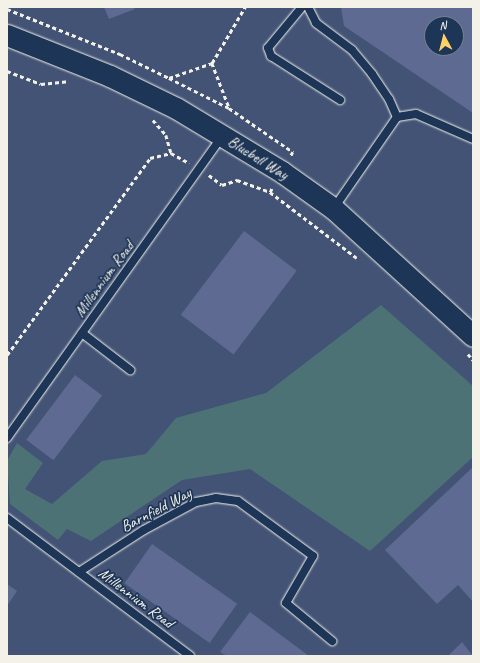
<!DOCTYPE html>
<style>
body{margin:0}
#map{position:relative;width:480px;height:663px;overflow:hidden;background:#304568;font-family:Caveat,sans-serif}
div>[style]{position:absolute}
[style*='--x']{left:calc(var(--x)*1px);top:calc(var(--y)*1px);width:calc(var(--w)*1px);rotate:calc(var(--a)*1deg)}
.built>*{inset:0;background:#425376}
.green>*{inset:0;background:#4c7276}
.building>*{inset:0;background:#5e6a91;transform-origin:0 0}
.path>*{height:2.5px;margin-top:-1.25px;transform-origin:0;background:repeating-linear-gradient(90deg,#f4f1e8 0 4px,transparent 0 7px)}
.roads{filter:drop-shadow(0 0 1px #f4f1e8) drop-shadow(0 0 1px #f4f1e8)}
.lane>*{height:8px;margin:-4px;padding:0 4px;transform-origin:4px;border-radius:4px;background:#1d3557}
.secondary>*{height:21px;margin:-10.5px;padding:0 10.5px;transform-origin:10.5px;border-radius:10.5px;background:#1d3557}
span{translate:-50% -50%;white-space:nowrap;text-align:center;line-height:1.15;-webkit-text-stroke:3.5px #1d3557;paint-order:stroke}
.street-label{font-size:16px;color:#f4f1e8}
.frame{position:absolute;inset:0;border:8px solid #f4f1e8;pointer-events:none}
.north{position:absolute;left:424px;top:16px;width:40px;height:40px;box-sizing:border-box;background:#1d3557;border:1px solid #738091;border-radius:50%;rotate:353deg;font-size:11px;font-weight:700;line-height:16px;text-align:center;color:#f4f1e8}
.north::after{content:'';display:block;margin:auto;width:14px;height:18px;background:#ffd166;clip-path:polygon(50% 0,100% 100%,50% 72%,0 100%)}
</style>
<div id="map">
<div class="built">
<i style="clip-path:polygon(evenodd,7px 7px,473px 7px,473px 656px,7px 656px,7px 7px,432px 24px,456px 24px,456px 48px,432px 48px,432px 24px)"></i>
</div>
<div class="green">
<i style="clip-path:polygon(381px 305px,473px 386px,473px 457px,370px 551px,250px 469px,182px 480px,91px 541px,67px 529px,58px 540px,10px 504px,7px 461px,17px 443px,43px 463px,25px 489px,52px 504px,102px 461px,146px 454px,176px 418px,266px 393px)"></i>
</div>
<div class="building">
<i style="clip-path:polygon(104px 7px,134px 7px,135px 9px,109px 19px)"></i>
<i style="clip-path:polygon(evenodd,341px 7px,473px 7px,473px 113px,344px 26px,341px 7px,432px 24px,456px 24px,456px 48px,432px 48px,432px 24px)"></i>
<i style="left:244px;top:231px;width:66px;height:105px;rotate:37deg"></i>
<i style="left:75px;top:375px;width:34px;height:81px;rotate:37deg"></i>
<i style="clip-path:polygon(473px 467px,473px 602px,458px 585px,437px 604px,385px 550px)"></i>
<i style="left:152px;top:544px;width:104px;height:48px;rotate:35deg"></i>
<i style="clip-path:polygon(7px 584px,17px 591px,7px 606px)"></i>
<i style="clip-path:polygon(250px 612px,309px 656px,227px 656px,220px 652px)"></i>
<i style="clip-path:polygon(462px 642px,473px 656px,448px 656px)"></i>
</div>
<div class="path">
<i style="--x:7;--y:9;--w:122;--a:21.7"></i>
<i style="--x:120;--y:54;--w:55;--a:26.1"></i>
<i style="--x:169;--y:78;--w:46;--a:-19.2"></i>
<i style="--x:212;--y:63;--w:65;--a:-59.5"></i>
<i style="--x:212;--y:63;--w:47;--a:68.9"></i>
<i style="--x:7;--y:71;--w:36;--a:21"></i>
<i style="--x:41;--y:84;--w:27;--a:-6"></i>
<i style="--x:169;--y:78;--w:67;--a:26.6"></i>
<i style="--x:229;--y:108;--w:78;--a:34.5"></i>
<i style="--x:293;--y:152;--w:4;--a:117"></i>
<i style="--x:153;--y:120;--w:20;--a:49"></i>
<i style="--x:166;--y:135;--w:19;--a:74"></i>
<i style="--x:209;--y:175;--w:16;--a:38"></i>
<i style="--x:222;--y:185;--w:16;--a:-18"></i>
<i style="--x:237;--y:180;--w:35;--a:20"></i>
<i style="--x:270;--y:192;--w:4;--a:-63"></i>
<i style="--x:270;--y:192;--w:109;--a:37.2"></i>
<i style="--x:468;--y:354;--w:8;--a:50"></i>
<i style="--x:7;--y:355;--w:243;--a:-54"></i>
<i style="--x:150;--y:158;--w:22;--a:-13"></i>
<i style="--x:171;--y:153;--w:21;--a:29"></i>
</div>
<div class="roads">
<div class="lane">
<i style="--x:302;--y:7;--w:53;--a:129.7"></i>
<i style="--x:268;--y:48;--w:9;--a:69"></i>
<i style="--x:271;--y:56;--w:82;--a:32.5"></i>
<i style="--x:308;--y:7;--w:18;--a:63"></i>
<i style="--x:316;--y:23;--w:45;--a:36.9"></i>
<i style="--x:352;--y:50;--w:31;--a:50"></i>
<i style="--x:372;--y:74;--w:30;--a:56"></i>
<i style="--x:389;--y:99;--w:20;--a:66"></i>
<i style="--x:334;--y:208;--w:111;--a:-55.3"></i>
<i style="--x:397;--y:117;--w:19;--a:-9"></i>
<i style="--x:416;--y:114;--w:62;--a:23.7"></i>
<i style="--x:82;--y:333;--w:61;--a:37.6"></i>
<i style="--x:7;--y:438;--w:370;--a:-54.5"></i>
<i style="--x:7;--y:518;--w:229;--a:37"></i>
<i style="--x:79;--y:572;--w:77;--a:-32.9"></i>
<i style="--x:144;--y:530;--w:59;--a:-28.3"></i>
<i style="--x:196;--y:502;--w:20;--a:-11"></i>
<i style="--x:216;--y:498;--w:22;--a:8"></i>
<i style="--x:238;--y:501;--w:93;--a:36.3"></i>
<i style="--x:313;--y:556;--w:54;--a:119.9"></i>
<i style="--x:286;--y:603;--w:60;--a:39.6"></i>
</div>
<div class="secondary">
<i style="--x:7;--y:35;--w:111;--a:21.7"></i>
<i style="--x:110;--y:76;--w:73;--a:25.9"></i>
<i style="--x:176;--y:108;--w:124;--a:31.1"></i>
<i style="--x:282;--y:172;--w:64;--a:35.4"></i>
<i style="--x:334;--y:209;--w:188;--a:42.4"></i>
</div>
</div>
<div class="street-label">
<span style="left:258px;top:158px;rotate:32deg">Bluebell Way</span>
<span style="left:104px;top:279px;rotate:-54deg">Millennium Road</span>
<span style="left:156px;top:510px;rotate:-28deg">Barnfield Way</span>
<span style="left:136px;top:598px;rotate:37deg">Millennium Road</span>
</div>
<div class="frame"></div>
<div class="north">N</div>
</div>
